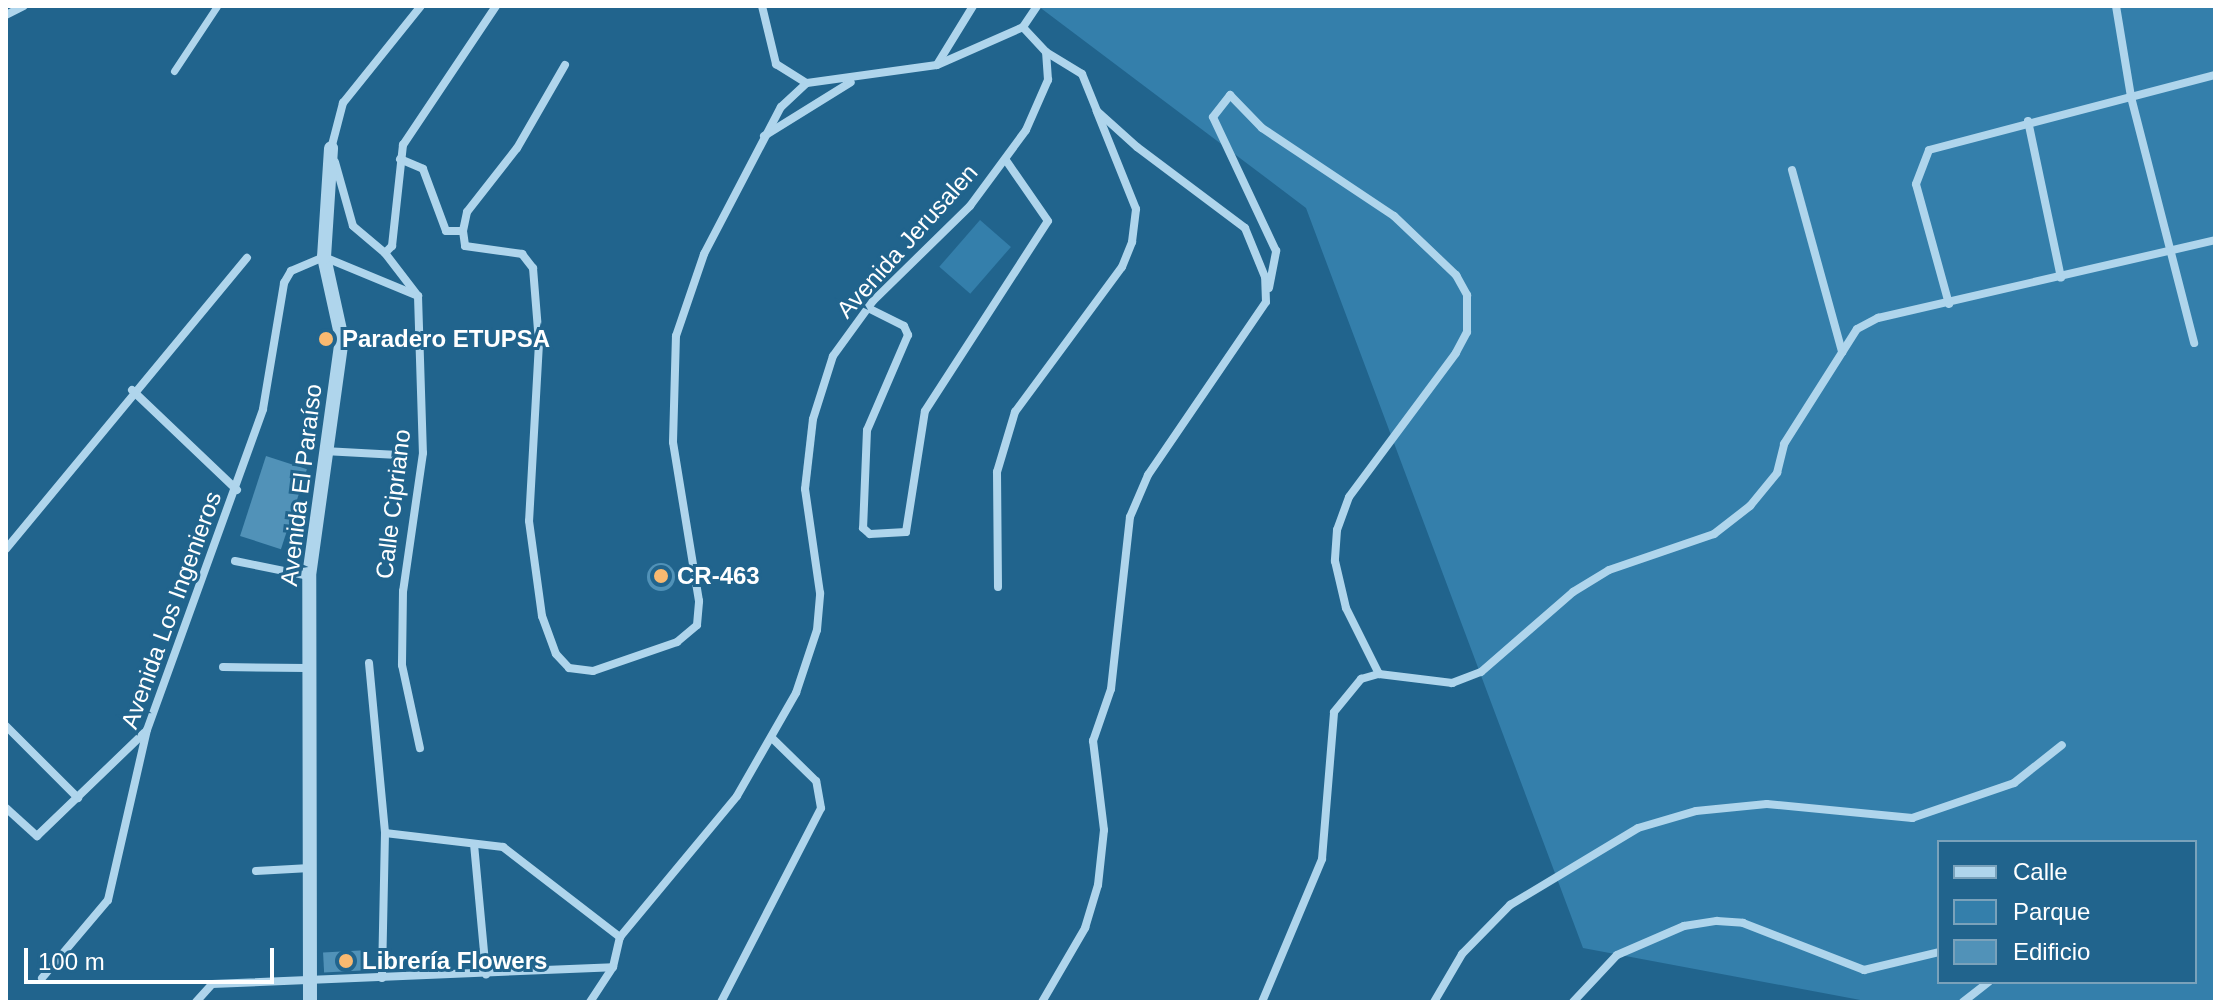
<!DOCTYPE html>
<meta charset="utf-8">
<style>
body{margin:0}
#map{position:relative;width:2221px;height:1008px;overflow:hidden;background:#21648d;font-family:Helvetica,sans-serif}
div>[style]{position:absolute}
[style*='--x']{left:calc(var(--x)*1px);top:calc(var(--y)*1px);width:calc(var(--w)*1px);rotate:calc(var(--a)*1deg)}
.green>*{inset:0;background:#347fab;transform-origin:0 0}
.building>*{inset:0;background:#5192b8;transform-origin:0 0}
.round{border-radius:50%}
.pedestrian>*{height:7px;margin:-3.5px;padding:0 3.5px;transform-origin:3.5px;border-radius:3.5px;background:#afd5ec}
.minor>*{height:8px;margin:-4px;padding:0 4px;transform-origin:4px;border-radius:4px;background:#afd5ec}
.tertiary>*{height:14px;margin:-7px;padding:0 7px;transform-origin:7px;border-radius:7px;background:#afd5ec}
.dots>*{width:22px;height:22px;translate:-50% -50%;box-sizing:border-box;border:4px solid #21648d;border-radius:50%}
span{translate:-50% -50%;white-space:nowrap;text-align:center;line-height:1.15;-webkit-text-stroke:6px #21648d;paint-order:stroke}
.street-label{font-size:24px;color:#fff}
.poi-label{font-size:24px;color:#fff;font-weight:700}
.left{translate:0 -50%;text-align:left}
.frame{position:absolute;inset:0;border:8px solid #fff;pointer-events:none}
.legend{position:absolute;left:1937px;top:840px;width:260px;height:144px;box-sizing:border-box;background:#21648d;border:2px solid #7aa2bb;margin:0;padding:10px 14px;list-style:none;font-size:24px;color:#fff}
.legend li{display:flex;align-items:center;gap:16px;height:40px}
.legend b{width:40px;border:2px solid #7aa2bb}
.scale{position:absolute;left:24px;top:948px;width:250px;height:36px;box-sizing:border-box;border:4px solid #fff;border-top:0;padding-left:10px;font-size:24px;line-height:28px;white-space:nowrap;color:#fff;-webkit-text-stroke:6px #21648d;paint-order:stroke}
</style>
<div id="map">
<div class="green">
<i style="clip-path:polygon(evenodd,1038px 6px,2215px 6px,2215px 1002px,1871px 1002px,1583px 948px,1306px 208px,1038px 6px,1939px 842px,2195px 842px,2195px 982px,1939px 982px,1939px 842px)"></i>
<i style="left:980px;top:220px;width:41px;height:62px;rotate:41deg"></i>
</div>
<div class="building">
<i style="left:266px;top:456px;width:43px;height:84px;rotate:18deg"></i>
<i class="round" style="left:647px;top:563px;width:28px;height:28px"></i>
<i style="left:369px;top:950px;width:20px;height:46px;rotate:87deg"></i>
</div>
<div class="pedestrian">
<i style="--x:174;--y:71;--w:78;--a:-56.5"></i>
</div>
<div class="minor">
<i style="--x:762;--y:6;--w:60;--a:76.4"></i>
<i style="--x:776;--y:64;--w:36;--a:32"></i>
<i style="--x:2116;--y:6;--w:92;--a:80.6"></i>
<i style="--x:2131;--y:97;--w:254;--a:75.6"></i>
<i style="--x:6;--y:15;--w:20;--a:-27"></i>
<i style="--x:938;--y:63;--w:67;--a:-58.4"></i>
<i style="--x:565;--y:65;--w:96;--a:120"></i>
<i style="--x:517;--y:148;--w:81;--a:128"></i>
<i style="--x:467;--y:212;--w:19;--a:102"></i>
<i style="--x:463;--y:231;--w:15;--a:82"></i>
<i style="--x:465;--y:246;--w:58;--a:8"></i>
<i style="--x:522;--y:254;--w:18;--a:52"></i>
<i style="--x:533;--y:268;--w:75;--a:85.4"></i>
<i style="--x:539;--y:343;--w:178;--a:93.2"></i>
<i style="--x:529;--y:521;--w:96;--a:82.2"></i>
<i style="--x:542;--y:616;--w:40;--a:69.8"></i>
<i style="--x:556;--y:654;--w:19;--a:47"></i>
<i style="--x:569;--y:668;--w:24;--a:7"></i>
<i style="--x:593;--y:671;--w:89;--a:-19"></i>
<i style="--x:677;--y:642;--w:26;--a:-40"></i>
<i style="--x:697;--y:625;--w:24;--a:-85"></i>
<i style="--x:699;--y:601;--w:161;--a:-99.3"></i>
<i style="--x:673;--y:442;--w:106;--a:-88.4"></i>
<i style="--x:676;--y:336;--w:87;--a:-71.1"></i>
<i style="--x:704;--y:254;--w:166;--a:-62.4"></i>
<i style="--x:781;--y:107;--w:35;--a:-43"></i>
<i style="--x:807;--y:83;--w:131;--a:-7.9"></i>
<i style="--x:937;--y:65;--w:94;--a:-23.8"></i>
<i style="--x:1023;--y:27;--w:25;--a:-56"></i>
<i style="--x:2028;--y:121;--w:160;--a:78.1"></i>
<i style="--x:764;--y:136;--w:102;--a:-31.8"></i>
<i style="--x:331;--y:149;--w:48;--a:-75.4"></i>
<i style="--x:343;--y:103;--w:124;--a:-51.2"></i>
<i style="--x:400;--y:159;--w:25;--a:23"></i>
<i style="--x:423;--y:169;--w:66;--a:69.6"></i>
<i style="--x:446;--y:231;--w:17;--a:0"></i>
<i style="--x:335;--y:162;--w:66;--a:74.3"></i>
<i style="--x:353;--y:226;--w:42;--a:40.2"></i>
<i style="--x:385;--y:253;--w:54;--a:52.5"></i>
<i style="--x:418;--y:296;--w:157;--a:88.2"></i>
<i style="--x:423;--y:453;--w:139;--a:98.2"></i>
<i style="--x:403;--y:591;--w:74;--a:90.8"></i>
<i style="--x:402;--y:665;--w:85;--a:77.8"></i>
<i style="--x:1792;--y:170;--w:189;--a:74.6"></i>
<i style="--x:385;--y:253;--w:10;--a:-45"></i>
<i style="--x:392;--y:246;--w:102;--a:-83.8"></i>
<i style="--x:403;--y:145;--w:167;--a:-56.2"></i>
<i style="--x:1269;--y:288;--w:38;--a:-79"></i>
<i style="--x:1276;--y:251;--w:148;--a:-115.2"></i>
<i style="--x:1213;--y:117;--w:28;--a:-52"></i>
<i style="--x:1230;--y:95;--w:46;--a:45.9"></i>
<i style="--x:1262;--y:128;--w:159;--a:33.7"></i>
<i style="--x:1394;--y:216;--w:86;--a:43.6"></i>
<i style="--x:1456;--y:275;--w:23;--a:61"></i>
<i style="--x:1467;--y:295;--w:37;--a:90"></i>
<i style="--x:1467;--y:332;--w:24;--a:118"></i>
<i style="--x:1456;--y:353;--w:179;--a:126.6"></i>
<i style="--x:1349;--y:497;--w:35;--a:110"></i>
<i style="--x:1337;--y:530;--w:31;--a:94"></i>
<i style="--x:1335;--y:561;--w:48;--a:76.8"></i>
<i style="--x:1346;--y:608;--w:74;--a:63.4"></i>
<i style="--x:1949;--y:304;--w:124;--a:-105.4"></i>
<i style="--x:1916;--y:184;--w:36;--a:-69"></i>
<i style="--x:1929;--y:150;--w:296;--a:-14.7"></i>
<i style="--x:868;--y:308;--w:40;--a:26.6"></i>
<i style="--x:904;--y:326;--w:10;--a:66"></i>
<i style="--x:908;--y:335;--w:103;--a:113.3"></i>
<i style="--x:867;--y:430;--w:98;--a:92.3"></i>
<i style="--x:863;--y:528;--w:9;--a:41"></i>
<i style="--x:870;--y:534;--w:36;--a:-3"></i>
<i style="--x:906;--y:532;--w:122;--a:-81.1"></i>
<i style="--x:925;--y:411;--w:226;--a:-57.1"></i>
<i style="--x:1048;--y:221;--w:75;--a:-124.7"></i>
<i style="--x:132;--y:390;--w:145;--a:43.6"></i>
<i style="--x:324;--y:451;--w:74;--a:3.1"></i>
<i style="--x:6;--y:549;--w:378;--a:-50.4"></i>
<i style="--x:235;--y:561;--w:76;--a:11.5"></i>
<i style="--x:998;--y:587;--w:115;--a:-90.5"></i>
<i style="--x:997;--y:472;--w:63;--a:-73.3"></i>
<i style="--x:1015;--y:412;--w:180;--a:-53.6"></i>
<i style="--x:1122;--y:267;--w:27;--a:-68"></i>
<i style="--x:1132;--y:242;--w:33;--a:-83"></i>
<i style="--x:1136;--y:209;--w:105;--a:-111.9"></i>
<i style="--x:369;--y:663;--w:171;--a:84.6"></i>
<i style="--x:385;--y:833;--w:145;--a:91.2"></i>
<i style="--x:223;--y:667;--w:83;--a:0.7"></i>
<i style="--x:6;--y:726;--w:102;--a:45"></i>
<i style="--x:6;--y:808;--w:42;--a:42.1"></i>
<i style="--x:37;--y:836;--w:149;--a:-43.9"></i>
<i style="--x:385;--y:833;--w:119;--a:6.8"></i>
<i style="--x:503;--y:847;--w:148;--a:37.6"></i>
<i style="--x:474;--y:844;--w:131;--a:84.7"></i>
<i style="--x:256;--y:871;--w:54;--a:-3.2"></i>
<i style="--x:42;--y:978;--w:102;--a:-49.8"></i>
<i style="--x:108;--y:900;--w:174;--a:-77.1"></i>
<i style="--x:147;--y:730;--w:341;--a:-70.1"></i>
<i style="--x:263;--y:409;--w:128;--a:-80.5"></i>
<i style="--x:284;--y:283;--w:14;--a:-60"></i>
<i style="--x:291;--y:271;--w:36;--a:-23"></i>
<i style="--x:324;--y:257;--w:102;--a:22.5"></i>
<i style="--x:196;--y:1002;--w:24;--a:-48"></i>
<i style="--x:212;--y:984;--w:401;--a:-2.4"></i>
<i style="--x:590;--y:1002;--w:42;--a:-56.7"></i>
<i style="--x:613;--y:967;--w:31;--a:-77"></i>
<i style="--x:620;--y:937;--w:183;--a:-50.3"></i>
<i style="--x:737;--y:796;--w:119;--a:-60.2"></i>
<i style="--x:796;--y:693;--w:66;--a:-71.6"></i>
<i style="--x:817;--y:630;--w:37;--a:-85"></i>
<i style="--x:820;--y:593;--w:105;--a:-98.2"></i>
<i style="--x:805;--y:489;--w:70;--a:-83.5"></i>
<i style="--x:813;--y:419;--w:66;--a:-72.4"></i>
<i style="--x:833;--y:356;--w:68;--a:-54"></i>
<i style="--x:873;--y:301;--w:136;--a:-44.4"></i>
<i style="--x:970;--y:206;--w:94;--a:-53.6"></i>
<i style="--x:1026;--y:130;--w:55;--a:-66.3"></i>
<i style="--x:1048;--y:80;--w:28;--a:-94"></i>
<i style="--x:1046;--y:52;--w:34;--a:-133"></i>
<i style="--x:721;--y:1002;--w:218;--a:-62.7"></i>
<i style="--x:821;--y:808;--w:27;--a:-100"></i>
<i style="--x:816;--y:781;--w:62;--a:-135.7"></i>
<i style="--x:1042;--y:1002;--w:86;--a:-59.8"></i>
<i style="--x:1085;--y:928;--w:45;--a:-73.2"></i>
<i style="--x:1098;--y:885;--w:55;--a:-83.8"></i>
<i style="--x:1104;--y:830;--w:90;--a:-97"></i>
<i style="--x:1093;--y:741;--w:55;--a:-70.9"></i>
<i style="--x:1111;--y:689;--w:173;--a:-83.7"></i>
<i style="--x:1130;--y:517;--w:46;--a:-66.8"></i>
<i style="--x:1148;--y:475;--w:209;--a:-55.7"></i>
<i style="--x:1266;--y:302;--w:25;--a:-92"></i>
<i style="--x:1265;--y:277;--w:53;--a:-112.2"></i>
<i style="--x:1245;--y:228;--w:135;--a:-143.1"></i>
<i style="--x:1137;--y:147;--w:54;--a:-138"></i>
<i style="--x:1097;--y:111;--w:40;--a:-112"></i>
<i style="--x:1082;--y:74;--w:42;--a:-148.6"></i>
<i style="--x:1262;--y:1002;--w:155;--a:-67.2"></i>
<i style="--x:1322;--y:859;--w:147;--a:-85.3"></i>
<i style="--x:1334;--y:712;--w:43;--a:-50.7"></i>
<i style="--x:1361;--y:679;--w:19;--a:-16"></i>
<i style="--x:1379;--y:674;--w:74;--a:7"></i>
<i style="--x:1452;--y:683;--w:31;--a:-21"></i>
<i style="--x:1481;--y:672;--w:122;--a:-41"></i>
<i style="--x:1573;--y:592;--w:42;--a:-31.4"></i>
<i style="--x:1609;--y:570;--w:111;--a:-18.9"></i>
<i style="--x:1714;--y:534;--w:46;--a:-37.9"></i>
<i style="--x:1750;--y:506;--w:43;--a:-50.7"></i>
<i style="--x:1777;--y:473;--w:30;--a:-76"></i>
<i style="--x:1784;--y:444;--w:136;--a:-57.6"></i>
<i style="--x:1857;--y:329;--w:24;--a:-28"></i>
<i style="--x:1878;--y:318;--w:346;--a:-13"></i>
<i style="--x:1434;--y:1002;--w:56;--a:-59.7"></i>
<i style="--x:1462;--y:954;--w:69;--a:-45.6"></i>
<i style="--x:1510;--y:905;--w:149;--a:-31"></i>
<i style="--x:1638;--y:828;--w:60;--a:-16.3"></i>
<i style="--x:1696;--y:811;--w:71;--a:-5.6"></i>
<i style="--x:1767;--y:804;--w:146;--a:5.5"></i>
<i style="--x:1912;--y:818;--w:108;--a:-18.9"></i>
<i style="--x:2014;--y:783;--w:61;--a:-38.4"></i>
<i style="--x:1573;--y:1002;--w:64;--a:-46.9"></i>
<i style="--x:1617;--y:955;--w:73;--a:-23.4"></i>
<i style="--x:1684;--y:926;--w:33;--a:-9"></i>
<i style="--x:1717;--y:921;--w:26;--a:4"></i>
<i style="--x:1743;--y:923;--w:130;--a:21.2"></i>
<i style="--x:1864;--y:970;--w:77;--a:-13.5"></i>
<i style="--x:1963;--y:1002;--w:33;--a:-38"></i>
</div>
<div class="tertiary">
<i style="--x:310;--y:1002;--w:426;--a:-90.1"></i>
<i style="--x:309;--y:576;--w:239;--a:-82.1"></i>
<i style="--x:342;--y:339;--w:84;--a:-102.4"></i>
<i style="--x:324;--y:257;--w:109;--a:-86.3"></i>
</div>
<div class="dots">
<i style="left:326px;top:339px;background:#f9b970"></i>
<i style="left:661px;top:576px;background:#f9b970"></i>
<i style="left:346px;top:961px;background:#f9b970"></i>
</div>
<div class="street-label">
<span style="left:907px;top:241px;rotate:-48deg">Avenida Jerusalen</span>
<span style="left:301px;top:485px;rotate:-83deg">Avenida El Paraíso</span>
<span style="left:393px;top:504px;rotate:-83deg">Calle Cipriano</span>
<span style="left:171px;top:610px;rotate:-70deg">Avenida Los Ingenieros</span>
</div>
<div class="poi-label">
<span class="left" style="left:342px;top:339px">Paradero ETUPSA</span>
<span class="left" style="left:677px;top:576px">CR-463</span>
<span class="left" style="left:362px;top:961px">Librería Flowers</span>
</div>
<div class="frame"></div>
<ul class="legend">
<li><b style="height:10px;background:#afd5ec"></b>Calle</li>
<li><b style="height:22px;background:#347fab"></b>Parque</li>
<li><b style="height:22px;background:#5192b8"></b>Edificio</li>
</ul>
<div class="scale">100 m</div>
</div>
